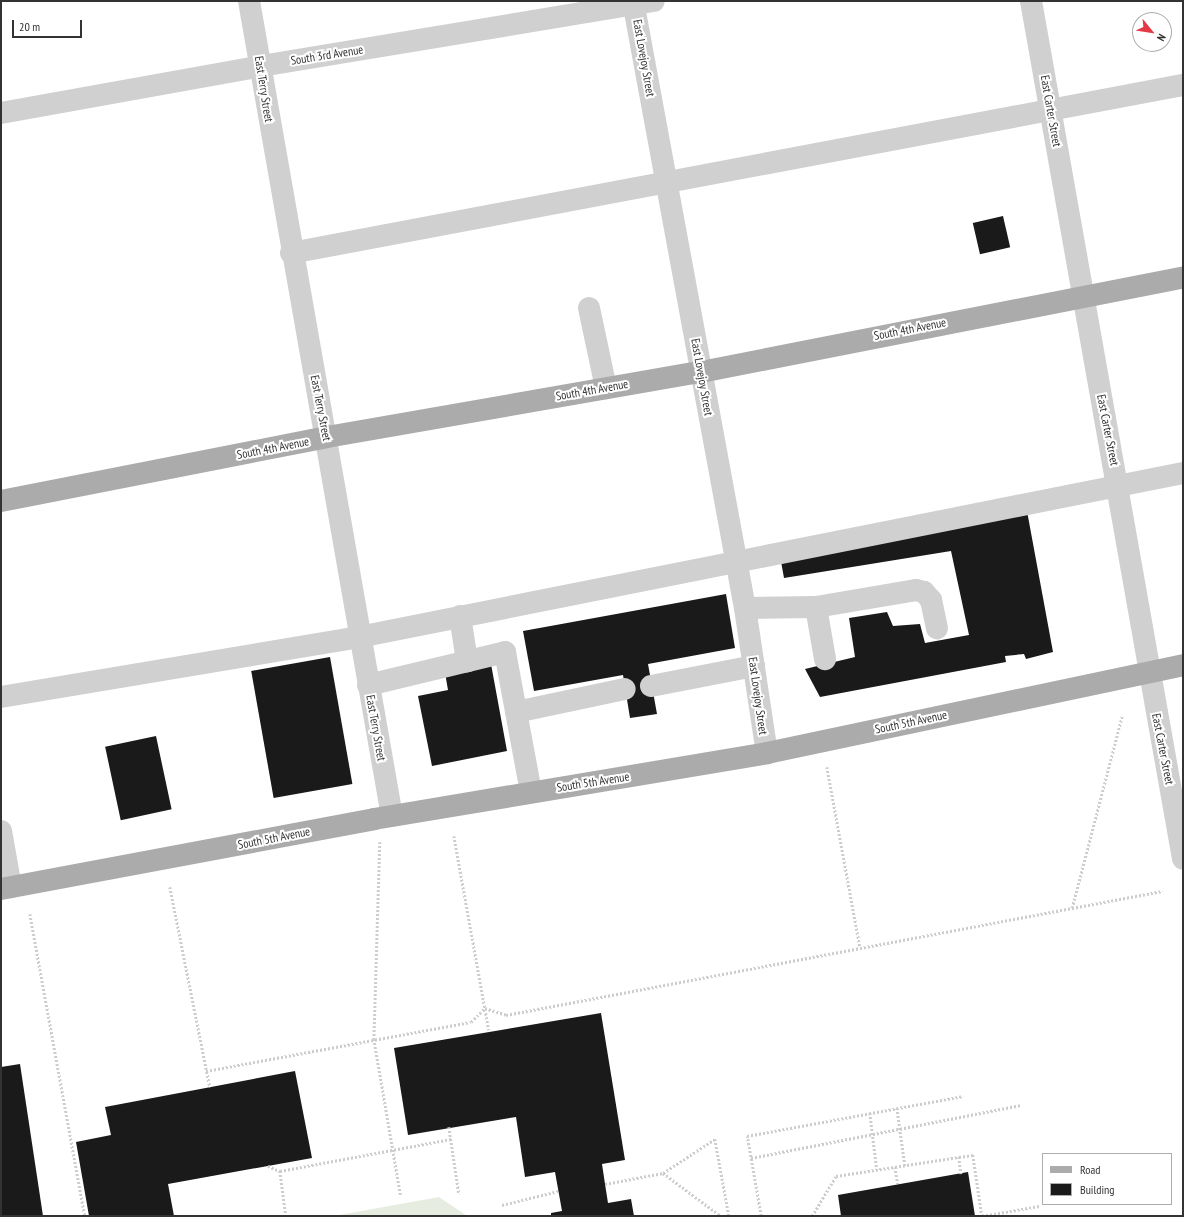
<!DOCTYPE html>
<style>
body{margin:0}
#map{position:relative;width:1184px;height:1217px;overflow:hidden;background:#fff;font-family:"PT Sans Narrow",sans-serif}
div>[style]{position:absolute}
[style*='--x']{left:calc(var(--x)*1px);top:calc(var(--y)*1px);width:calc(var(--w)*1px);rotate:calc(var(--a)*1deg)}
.green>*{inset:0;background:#e6ecdf}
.building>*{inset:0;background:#1a1a1a;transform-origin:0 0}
.path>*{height:2.5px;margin-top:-1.25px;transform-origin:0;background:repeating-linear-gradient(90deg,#cdcdcd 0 2px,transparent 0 4px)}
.minor>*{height:22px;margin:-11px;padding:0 11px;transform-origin:11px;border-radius:11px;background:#d0d0d0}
.major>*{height:22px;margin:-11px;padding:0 11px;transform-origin:11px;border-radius:11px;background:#ababab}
span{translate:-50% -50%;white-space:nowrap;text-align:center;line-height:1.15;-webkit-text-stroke:4px #fff;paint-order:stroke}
.street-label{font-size:12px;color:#333}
.frame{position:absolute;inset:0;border:2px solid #333;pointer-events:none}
.legend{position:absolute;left:1042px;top:1153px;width:130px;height:52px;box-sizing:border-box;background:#fff;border:1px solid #adadad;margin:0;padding:5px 7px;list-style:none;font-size:12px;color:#333}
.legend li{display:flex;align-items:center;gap:8px;height:20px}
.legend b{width:20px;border:1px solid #adadad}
.north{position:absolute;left:1132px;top:12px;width:40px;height:40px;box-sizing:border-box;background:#fff;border:1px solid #adadad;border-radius:50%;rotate:120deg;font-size:11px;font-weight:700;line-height:16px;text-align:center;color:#333}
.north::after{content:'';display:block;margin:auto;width:14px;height:18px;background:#e63946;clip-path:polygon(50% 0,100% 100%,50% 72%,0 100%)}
.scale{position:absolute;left:12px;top:20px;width:70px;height:18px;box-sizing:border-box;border:2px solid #333;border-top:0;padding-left:5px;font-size:12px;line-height:14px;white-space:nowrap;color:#333;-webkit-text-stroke:3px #fff;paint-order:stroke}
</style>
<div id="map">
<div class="green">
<i style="clip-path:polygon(439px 1197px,467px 1216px,334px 1216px)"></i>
</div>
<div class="building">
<i style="left:1003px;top:216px;width:32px;height:31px;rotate:77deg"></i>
<i style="clip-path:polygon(1027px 511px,1053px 652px,1026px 659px,1024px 654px,1005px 656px,1006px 662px,820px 697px,805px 669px,855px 657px,849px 618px,887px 612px,893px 626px,920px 624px,925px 643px,969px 635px,951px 551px,784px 578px,780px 556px)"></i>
<i style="clip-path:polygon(726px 594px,735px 648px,648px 664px,657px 714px,630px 718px,623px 675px,534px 691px,523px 631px)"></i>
<i style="left:330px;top:657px;width:129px;height:80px;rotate:80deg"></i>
<i style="clip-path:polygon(491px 664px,507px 751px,432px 766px,418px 696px,448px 690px,445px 673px)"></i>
<i style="left:156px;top:736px;width:75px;height:52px;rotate:78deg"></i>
<i style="clip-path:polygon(601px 1013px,625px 1160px,602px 1164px,605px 1184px,608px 1203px,631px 1199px,634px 1216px,551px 1216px,551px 1213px,562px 1211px,555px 1172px,525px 1177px,516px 1117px,408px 1135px,394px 1048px)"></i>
<i style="clip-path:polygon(20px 1064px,43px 1216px,1px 1216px,1px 1067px)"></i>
<i style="clip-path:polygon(295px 1071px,312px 1158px,168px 1184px,174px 1216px,89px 1216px,76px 1142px,111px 1135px,105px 1107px)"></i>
<i style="clip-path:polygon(968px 1172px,975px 1216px,841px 1216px,838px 1195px)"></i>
</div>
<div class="path">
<i style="--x:827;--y:767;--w:182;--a:79.6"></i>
<i style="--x:454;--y:836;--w:197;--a:79.8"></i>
<i style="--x:380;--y:842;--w:197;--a:91.7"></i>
<i style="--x:374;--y:1039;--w:160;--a:80.3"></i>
<i style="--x:170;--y:887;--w:204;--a:78.7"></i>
<i style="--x:1072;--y:908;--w:198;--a:-75.4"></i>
<i style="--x:30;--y:914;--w:307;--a:79.7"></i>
<i style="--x:206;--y:1071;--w:269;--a:-10.5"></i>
<i style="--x:471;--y:1022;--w:20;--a:-45"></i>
<i style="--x:485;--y:1008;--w:22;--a:18"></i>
<i style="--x:506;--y:1015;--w:668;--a:-10.7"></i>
<i style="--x:897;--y:1108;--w:58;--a:82"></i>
<i style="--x:870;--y:1113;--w:57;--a:83"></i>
<i style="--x:449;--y:1127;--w:68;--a:81.5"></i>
<i style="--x:959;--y:1157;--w:14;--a:-8"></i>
<i style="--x:973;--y:1155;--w:62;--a:81.6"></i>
<i style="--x:751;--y:1158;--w:276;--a:-11.1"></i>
<i style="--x:268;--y:1166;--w:13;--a:23"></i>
<i style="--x:280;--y:1171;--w:45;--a:82.4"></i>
<i style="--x:895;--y:1167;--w:17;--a:80"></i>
<i style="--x:280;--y:1171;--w:174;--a:-10.6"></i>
<i style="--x:663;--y:1173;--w:72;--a:36.6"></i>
<i style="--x:605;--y:1184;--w:59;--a:-10.7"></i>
<i style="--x:663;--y:1173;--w:62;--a:-33.2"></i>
<i style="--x:715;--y:1139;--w:78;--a:79.7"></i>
<i style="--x:502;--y:1205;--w:58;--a:-14"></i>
<i style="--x:761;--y:1216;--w:81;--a:-99.9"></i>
<i style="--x:747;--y:1136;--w:220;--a:-10.5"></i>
<i style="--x:812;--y:1216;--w:47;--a:-59"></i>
<i style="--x:836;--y:1176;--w:124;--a:-8.8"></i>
<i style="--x:959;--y:1157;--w:17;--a:83"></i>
<i style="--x:982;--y:1216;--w:58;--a:-10"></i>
</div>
<div class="minor">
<i style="--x:249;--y:1;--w:827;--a:80.05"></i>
<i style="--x:633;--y:1;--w:617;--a:79.55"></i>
<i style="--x:745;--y:608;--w:147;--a:81.4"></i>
<i style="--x:1031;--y:1;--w:871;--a:79.95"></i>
<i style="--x:1;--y:113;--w:264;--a:-10.2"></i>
<i style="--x:261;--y:66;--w:398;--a:-9.4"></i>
<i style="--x:291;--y:253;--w:908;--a:-10.67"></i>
<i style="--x:589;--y:308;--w:82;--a:78"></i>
<i style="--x:816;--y:607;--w:53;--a:80.2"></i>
<i style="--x:745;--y:608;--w:71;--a:-0.8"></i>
<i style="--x:816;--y:607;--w:101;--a:-9.6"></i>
<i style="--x:916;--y:590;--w:8;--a:14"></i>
<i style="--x:924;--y:592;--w:11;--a:49"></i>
<i style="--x:931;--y:600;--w:29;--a:78"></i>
<i style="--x:460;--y:616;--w:46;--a:81.2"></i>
<i style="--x:368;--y:685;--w:141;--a:-13.5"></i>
<i style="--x:505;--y:652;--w:142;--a:79.5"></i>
<i style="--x:651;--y:686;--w:105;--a:-11"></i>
<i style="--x:1;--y:697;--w:363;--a:-9.5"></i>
<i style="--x:359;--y:637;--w:840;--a:-11.26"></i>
<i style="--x:516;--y:712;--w:111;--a:-11.9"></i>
<i style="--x:1;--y:831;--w:57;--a:79.9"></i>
</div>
<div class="major">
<i style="--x:1;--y:501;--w:332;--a:-11.1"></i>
<i style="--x:327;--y:437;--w:380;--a:-9.9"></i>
<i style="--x:701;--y:372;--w:491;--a:-11.1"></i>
<i style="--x:1;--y:889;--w:380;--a:-10.6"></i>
<i style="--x:374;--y:819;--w:399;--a:-9.5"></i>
<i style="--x:767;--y:753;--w:425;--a:-11.9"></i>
</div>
<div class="street-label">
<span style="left:327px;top:55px;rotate:-9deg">South 3rd Avenue</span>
<span style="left:644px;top:58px;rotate:80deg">East Lovejoy Street</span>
<span style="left:264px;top:89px;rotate:81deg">East Terry Street</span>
<span style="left:1051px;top:111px;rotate:80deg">East Carter Street</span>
<span style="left:910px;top:329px;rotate:-11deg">South 4th Avenue</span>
<span style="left:702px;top:377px;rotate:80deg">East Lovejoy Street</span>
<span style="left:592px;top:390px;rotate:-10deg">South 4th Avenue</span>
<span style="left:321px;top:408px;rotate:79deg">East Terry Street</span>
<span style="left:1108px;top:430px;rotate:79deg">East Carter Street</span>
<span style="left:273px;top:448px;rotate:-11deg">South 4th Avenue</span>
<span style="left:758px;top:696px;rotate:82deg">East Lovejoy Street</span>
<span style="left:911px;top:722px;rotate:-12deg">South 5th Avenue</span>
<span style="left:376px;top:728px;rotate:80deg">East Terry Street</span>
<span style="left:1163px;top:749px;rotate:79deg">East Carter Street</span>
<span style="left:593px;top:782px;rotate:-9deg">South 5th Avenue</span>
<span style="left:274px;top:838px;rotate:-11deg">South 5th Avenue</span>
</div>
<div class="frame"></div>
<ul class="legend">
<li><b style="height:5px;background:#ababab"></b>Road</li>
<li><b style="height:11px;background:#1a1a1a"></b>Building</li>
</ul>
<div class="north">N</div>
<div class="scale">20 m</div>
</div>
